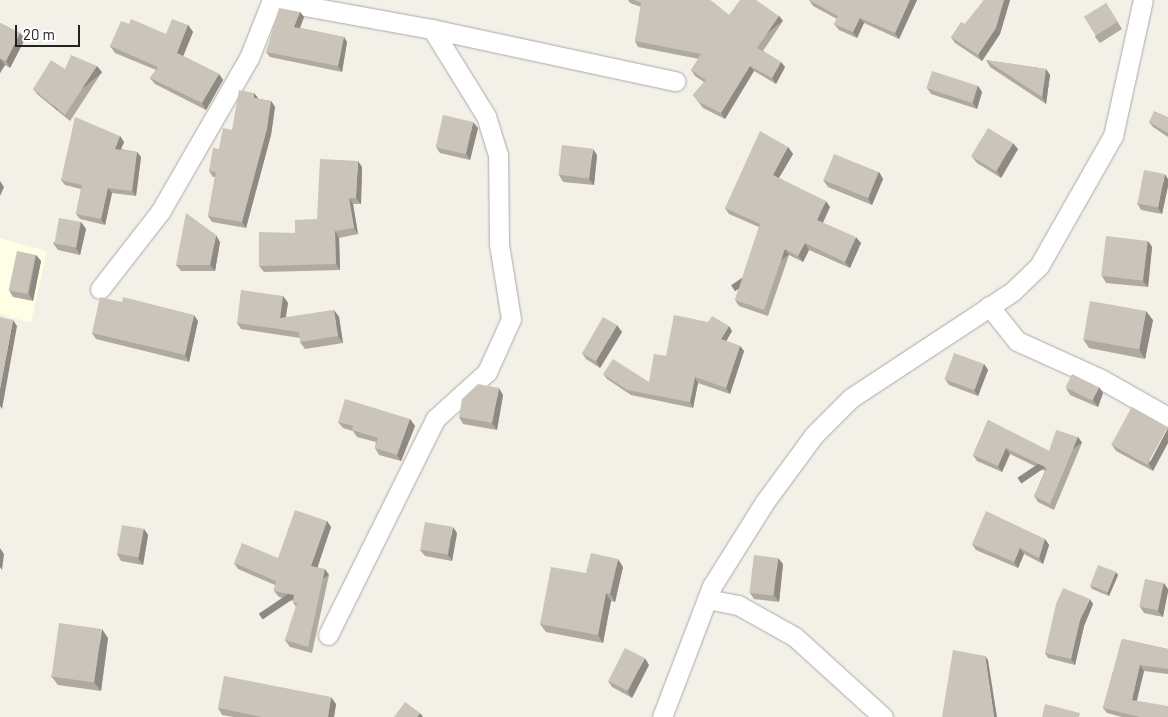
<!DOCTYPE html>
<style>
body{margin:0}
#map{position:relative;width:1168px;height:717px;overflow:hidden;background:#f3f0e8;font-family:Barlow,sans-serif}
div>[style]{position:absolute}
[style*='--x']{left:calc(var(--x)*1px);top:calc(var(--y)*1px);width:calc(var(--w)*1px);rotate:calc(var(--a)*1deg)}
.education>*{inset:0;background:#fcffe4}
.roads{filter:drop-shadow(0 0 1px #a9a9a9) drop-shadow(0 0 1px #a9a9a9)}
.street>*{height:19px;margin:-9.5px;padding:0 9.5px;transform-origin:9.5px;border-radius:9.5px;background:#fff}
.wall>*{inset:0;background:#afa9a0}
.shaded-wall>*{inset:0;background:#8e8982;transform-origin:0 0}
.building>*{inset:0;background:#cbc4ba;transform-origin:0 0}
span{translate:-50% -50%;white-space:nowrap;text-align:center;line-height:1.15;-webkit-text-stroke:4px #fff;paint-order:stroke}
.scale{position:absolute;left:15px;top:25px;width:65px;height:22px;box-sizing:border-box;border:2px solid #222;border-top:0;padding-left:6px;font-size:15px;line-height:18px;white-space:nowrap;color:#222;-webkit-text-stroke:4px #fff;paint-order:stroke}
</style>
<div id="map">
<div class="education">
<i style="clip-path:polygon(0 238px,47px 251px,31px 323px,0 314px)"></i>
</div>
<div class="roads">
<div class="street">
<i style="--x:272;--y:0;--w:163;--a:10.3"></i>
<i style="--x:432;--y:29;--w:249;--a:12.1"></i>
<i style="--x:100;--y:289;--w:98;--a:-52.1"></i>
<i style="--x:160;--y:212;--w:178;--a:-60"></i>
<i style="--x:249;--y:58;--w:62;--a:-68.4"></i>
<i style="--x:989;--y:306;--w:45;--a:51.3"></i>
<i style="--x:1017;--y:341;--w:92;--a:24.3"></i>
<i style="--x:1101;--y:379;--w:77;--a:29.6"></i>
<i style="--x:707;--y:599;--w:32;--a:11"></i>
<i style="--x:738;--y:605;--w:65;--a:29.3"></i>
<i style="--x:795;--y:637;--w:119;--a:42.3"></i>
<i style="--x:328;--y:635;--w:241;--a:-63.6"></i>
<i style="--x:435;--y:419;--w:70;--a:-42.1"></i>
<i style="--x:487;--y:372;--w:58;--a:-65.6"></i>
<i style="--x:511;--y:319;--w:76;--a:-99.1"></i>
<i style="--x:499;--y:244;--w:89;--a:-90.6"></i>
<i style="--x:498;--y:155;--w:41;--a:-107.1"></i>
<i style="--x:486;--y:116;--w:102;--a:-121.8"></i>
<i style="--x:662;--y:717;--w:140;--a:-69.1"></i>
<i style="--x:712;--y:586;--w:98;--a:-57.9"></i>
<i style="--x:764;--y:503;--w:84;--a:-53.7"></i>
<i style="--x:814;--y:435;--w:52;--a:-45"></i>
<i style="--x:851;--y:398;--w:194;--a:-33.4"></i>
<i style="--x:1013;--y:291;--w:36;--a:-44"></i>
<i style="--x:1039;--y:266;--w:150;--a:-60.4"></i>
<i style="--x:1113;--y:136;--w:139;--a:-77.6"></i>
</div>
</div>
<div class="wall">
<i style="clip-path:polygon(628px 0,710px 0,729px 15px,779px 16px,783px 21px,763px 51px,781px 62px,785px 67px,776px 84px,754px 71px,725px 119px,703px 108px,693px 95px,704px 82px,695px 76px,691px 70px,699px 59px,638px 47px,635px 41px,641px 7px,630px 3px)"></i>
<i style="clip-path:polygon(809px 0,917px 0,899px 39px,864px 23px,857px 38px,839px 30px,834px 24px,837px 19px,813px 6px)"></i>
<i style="clip-path:polygon(984px 0,1010px 0,1000px 34px,982px 61px,955px 43px,951px 37px,965px 24px)"></i>
<i style="clip-path:polygon(1106px 3px,1122px 29px,1100px 43px,1095px 37px)"></i>
<i style="clip-path:polygon(300px 12px,304px 17px,300px 28px,344px 37px,347px 42px,342px 72px,270px 57px,266px 52px)"></i>
<i style="clip-path:polygon(0 23px,20px 33px,25px 39px,10px 68px,5px 65px,0 73px)"></i>
<i style="clip-path:polygon(129px 24px,166px 34px,188px 25px,193px 32px,183px 56px,219px 74px,223px 80px,206px 110px,155px 84px,150px 78px,156px 70px,115px 53px,110px 46px)"></i>
<i style="clip-path:polygon(986px 60px,1046px 69px,1050px 75px,1046px 104px,990px 67px)"></i>
<i style="clip-path:polygon(65px 69px,102px 72px,70px 121px,38px 95px,33px 89px)"></i>
<i style="clip-path:polygon(978px 86px,982px 92px,977px 109px,931px 94px,927px 88px)"></i>
<i style="clip-path:polygon(259px 99px,271px 101px,275px 107px,271px 135px,246px 228px,212px 222px,208px 216px,215px 177px,213px 177px,209px 171px,219px 149px)"></i>
<i style="clip-path:polygon(1168px 117px,1168px 137px,1153px 127px,1149px 122px)"></i>
<i style="clip-path:polygon(478px 128px,470px 160px,440px 153px,436px 147px)"></i>
<i style="clip-path:polygon(120px 136px,124px 142px,121px 149px,137px 152px,141px 157px,136px 196px,112px 193px,105px 225px,80px 219px,76px 214px,81px 189px,65px 185px,61px 180px)"></i>
<i style="clip-path:polygon(788px 147px,793px 154px,779px 178px,830px 207px,823px 223px,861px 243px,850px 268px,809px 250px,803px 262px,789px 255px,768px 316px,739px 306px,735px 300px,759px 227px,729px 214px,725px 208px)"></i>
<i style="clip-path:polygon(1018px 149px,1001px 178px,977px 163px,972px 157px)"></i>
<i style="clip-path:polygon(597px 155px,594px 185px,563px 182px,559px 175px)"></i>
<i style="clip-path:polygon(362px 167px,361px 204px,353px 204px,358px 234px,339px 238px,340px 270px,264px 272px,259px 266px,295px 233px,317px 219px)"></i>
<i style="clip-path:polygon(879px 172px,883px 179px,872px 205px,828px 187px,823px 180px)"></i>
<i style="clip-path:polygon(1168px 179px,1168px 186px,1162px 214px,1141px 210px,1137px 203px)"></i>
<i style="clip-path:polygon(81px 222px,86px 229px,80px 255px,58px 250px,53px 243px)"></i>
<i style="clip-path:polygon(1148px 241px,1152px 247px,1148px 287px,1106px 283px,1102px 276px)"></i>
<i style="clip-path:polygon(220px 242px,215px 271px,181px 271px,176px 265px)"></i>
<i style="clip-path:polygon(36px 255px,41px 261px,33px 301px,13px 297px,9px 290px)"></i>
<i style="clip-path:polygon(283px 296px,288px 303px,286px 318px,334px 310px,339px 317px,343px 343px,305px 349px,300px 342px,300px 338px,241px 329px,237px 323px)"></i>
<i style="clip-path:polygon(1153px 320px,1145px 359px,1089px 348px,1083px 339px)"></i>
<i style="clip-path:polygon(198px 321px,189px 362px,96px 339px,92px 333px)"></i>
<i style="clip-path:polygon(732px 331px,726px 341px,740px 346px,744px 351px,730px 394px,698px 383px,693px 408px,631px 395px,607px 379px,603px 374px,649px 382px)"></i>
<i style="clip-path:polygon(622px 332px,600px 368px,586px 359px,582px 353px)"></i>
<i style="clip-path:polygon(984px 364px,988px 370px,978px 396px,949px 385px,945px 379px)"></i>
<i style="clip-path:polygon(1066px 388px,1103px 393px,1098px 407px,1070px 395px)"></i>
<i style="clip-path:polygon(503px 395px,497px 430px,463px 424px,459px 417px)"></i>
<i style="clip-path:polygon(1132px 407px,1153px 471px,1116px 451px,1112px 445px)"></i>
<i style="clip-path:polygon(410px 419px,415px 426px,401px 461px,379px 455px,375px 448px,376px 442px,357px 437px,353px 431px,343px 428px,338px 422px)"></i>
<i style="clip-path:polygon(988px 420px,1049px 451px,1078px 437px,1082px 443px,1054px 510px,1038px 502px,1034px 496px,1045px 471px,1010px 454px,1002px 472px,977px 461px,973px 455px)"></i>
<i style="clip-path:polygon(327px 521px,331px 527px,317px 567px,329px 575px,312px 653px,290px 647px,285px 640px,296px 607px,293px 602px,293px 601px,279px 597px,274px 591px,275px 585px,238px 569px,234px 563px,278px 558px)"></i>
<i style="clip-path:polygon(144px 529px,148px 535px,143px 565px,121px 561px,117px 554px)"></i>
<i style="clip-path:polygon(457px 533px,452px 561px,425px 556px,420px 550px)"></i>
<i style="clip-path:polygon(1045px 539px,1049px 545px,1043px 564px,1024px 554px,1018px 568px,976px 550px,972px 544px)"></i>
<i style="clip-path:polygon(783px 564px,779px 602px,754px 599px,750px 593px)"></i>
<i style="clip-path:polygon(623px 567px,615px 602px,611px 601px,603px 643px,546px 632px,540px 624px,586px 573px)"></i>
<i style="clip-path:polygon(1118px 575px,1109px 596px,1092px 589px,1090px 585px)"></i>
<i style="clip-path:polygon(1164px 583px,1163px 617px,1144px 613px,1140px 607px)"></i>
<i style="clip-path:polygon(1093px 604px,1084px 626px,1075px 665px,1048px 658px,1045px 653px)"></i>
<i style="clip-path:polygon(108px 638px,101px 691px,58px 685px,51px 676px)"></i>
<i style="clip-path:polygon(1122px 639px,1168px 649px,1168px 674px,1144px 671px,1137px 701px,1168px 717px,1122px 717px,1107px 713px,1103px 708px)"></i>
<i style="clip-path:polygon(649px 665px,632px 698px,612px 687px,608px 681px)"></i>
<i style="clip-path:polygon(336px 704px,334px 717px,234px 717px,222px 715px,218px 708px)"></i>
</div>
<div class="shaded-wall">
<i style="clip-path:polygon(910px 0,917px 0,899px 39px,895px 33px)"></i>
<i style="clip-path:polygon(1004px 0,1010px 0,1000px 34px,982px 61px,978px 55px)"></i>
<i style="clip-path:polygon(300px 12px,304px 17px,298px 33px,294px 27px)"></i>
<i style="left:779px;top:16px;width:6px;height:39px;rotate:51deg"></i>
<i style="clip-path:polygon(860px 18px,864px 23px,857px 38px,853px 32px)"></i>
<i style="clip-path:polygon(188px 25px,193px 32px,182px 59px,177px 53px)"></i>
<i style="clip-path:polygon(20px 33px,25px 39px,10px 68px,6px 61px)"></i>
<i style="clip-path:polygon(344px 37px,347px 42px,342px 72px,338px 66px)"></i>
<i style="clip-path:polygon(0 58px,5px 65px,0 73px)"></i>
<i style="clip-path:polygon(781px 62px,785px 67px,776px 84px,772px 78px)"></i>
<i style="left:97px;top:66px;width:8px;height:59px;rotate:50deg"></i>
<i style="clip-path:polygon(750px 66px,754px 71px,725px 119px,721px 113px)"></i>
<i style="clip-path:polygon(1046px 69px,1050px 75px,1046px 104px,1042px 97px)"></i>
<i style="clip-path:polygon(219px 74px,223px 80px,206px 110px,202px 103px)"></i>
<i style="clip-path:polygon(978px 86px,982px 92px,977px 109px,973px 103px)"></i>
<i style="clip-path:polygon(254px 93px,259px 99px,254px 98px)"></i>
<i style="clip-path:polygon(271px 101px,275px 107px,271px 135px,246px 228px,242px 222px)"></i>
<i style="clip-path:polygon(473px 122px,478px 128px,470px 160px,466px 154px)"></i>
<i style="clip-path:polygon(120px 136px,124px 142px,119px 154px,115px 149px)"></i>
<i style="clip-path:polygon(1013px 143px,1018px 149px,1001px 178px,997px 171px)"></i>
<i style="clip-path:polygon(788px 147px,793px 154px,777px 181px,773px 175px)"></i>
<i style="clip-path:polygon(593px 149px,597px 155px,594px 185px,589px 179px)"></i>
<i style="clip-path:polygon(137px 152px,141px 157px,136px 196px,132px 191px)"></i>
<i style="clip-path:polygon(358px 161px,362px 167px,361px 204px,356px 198px)"></i>
<i style="clip-path:polygon(879px 172px,883px 179px,872px 205px,868px 199px)"></i>
<i style="clip-path:polygon(1165px 174px,1168px 179px,1168px 186px,1162px 214px,1158px 208px)"></i>
<i style="clip-path:polygon(0 181px,4px 187px,0 196px)"></i>
<i style="clip-path:polygon(108px 188px,112px 193px,105px 225px,101px 219px)"></i>
<i style="clip-path:polygon(349px 198px,353px 204px,358px 234px,354px 228px)"></i>
<i style="clip-path:polygon(826px 201px,830px 207px,821px 226px,817px 220px)"></i>
<i style="clip-path:polygon(81px 222px,86px 229px,80px 255px,76px 248px)"></i>
<i style="clip-path:polygon(335px 231px,339px 238px,340px 270px,336px 264px)"></i>
<i style="clip-path:polygon(216px 235px,220px 242px,215px 271px,210px 265px)"></i>
<i style="clip-path:polygon(856px 237px,861px 243px,850px 268px,845px 262px)"></i>
<i style="clip-path:polygon(1148px 241px,1152px 247px,1148px 287px,1143px 281px)"></i>
<i style="clip-path:polygon(805px 243px,809px 250px,803px 262px,798px 256px)"></i>
<i style="left:785px;top:249px;width:7px;height:65px;rotate:56deg"></i>
<i style="clip-path:polygon(36px 255px,41px 261px,33px 301px,29px 294px)"></i>
<i style="clip-path:polygon(283px 296px,288px 303px,284px 325px,280px 318px)"></i>
<i style="clip-path:polygon(334px 310px,339px 317px,343px 343px,338px 336px)"></i>
<i style="clip-path:polygon(1146px 311px,1153px 320px,1145px 359px,1139px 349px)"></i>
<i style="clip-path:polygon(194px 315px,198px 321px,189px 362px,185px 355px)"></i>
<i style="clip-path:polygon(13px 320px,17px 326px,2px 409px,0 406px,0 389px)"></i>
<i style="clip-path:polygon(617px 325px,622px 332px,600px 368px,596px 361px)"></i>
<i style="clip-path:polygon(729px 326px,732px 331px,724px 345px,721px 339px)"></i>
<i style="clip-path:polygon(740px 346px,744px 351px,730px 394px,726px 388px)"></i>
<i style="clip-path:polygon(984px 364px,988px 370px,978px 396px,974px 390px)"></i>
<i style="clip-path:polygon(695px 377px,698px 383px,693px 408px,690px 402px)"></i>
<i style="clip-path:polygon(1099px 387px,1103px 393px,1098px 407px,1093px 400px)"></i>
<i style="clip-path:polygon(499px 388px,503px 395px,497px 430px,492px 423px)"></i>
<i style="clip-path:polygon(410px 419px,415px 426px,401px 461px,397px 455px)"></i>
<i style="clip-path:polygon(1168px 428px,1168px 443px,1153px 471px,1149px 464px)"></i>
<i style="left:1078px;top:437px;width:7px;height:73px;rotate:56deg"></i>
<i style="clip-path:polygon(1006px 448px,1010px 454px,1002px 472px,998px 466px)"></i>
<i style="clip-path:polygon(327px 521px,331px 527px,316px 572px,311px 566px)"></i>
<i style="clip-path:polygon(453px 527px,457px 533px,452px 561px,448px 555px)"></i>
<i style="clip-path:polygon(144px 529px,148px 535px,143px 565px,138px 558px)"></i>
<i style="clip-path:polygon(1045px 539px,1049px 545px,1043px 564px,1039px 558px)"></i>
<i style="clip-path:polygon(0 548px,4px 554px,2px 570px,0 567px)"></i>
<i style="clip-path:polygon(1020px 548px,1024px 554px,1018px 568px,1014px 562px)"></i>
<i style="clip-path:polygon(778px 558px,783px 564px,779px 602px,774px 595px)"></i>
<i style="clip-path:polygon(618px 559px,623px 567px,615px 602px,610px 594px)"></i>
<i style="left:325px;top:569px;width:7px;height:80px;rotate:56deg"></i>
<i style="clip-path:polygon(1116px 572px,1118px 575px,1109px 596px,1107px 592px)"></i>
<i style="clip-path:polygon(1164px 583px,1168px 589px,1168px 592px,1163px 617px,1158px 611px)"></i>
<i style="clip-path:polygon(606px 593px,611px 601px,603px 643px,598px 635px)"></i>
<i style="clip-path:polygon(1090px 599px,1093px 604px,1084px 626px,1075px 665px,1071px 659px,1080px 620px)"></i>
<i style="clip-path:polygon(102px 629px,108px 638px,101px 691px,94px 682px)"></i>
<i style="clip-path:polygon(985px 656px,988px 660px,997px 717px,994px 717px)"></i>
<i style="clip-path:polygon(645px 658px,649px 665px,632px 698px,627px 691px)"></i>
<i style="clip-path:polygon(1140px 665px,1144px 671px,1135px 706px,1132px 700px)"></i>
<i style="clip-path:polygon(331px 697px,336px 704px,334px 717px,328px 717px)"></i>
<i style="clip-path:polygon(420px 713px,423px 717px,417px 717px)"></i>
</div>
<div class="building">
<i style="clip-path:polygon(634px 0,710px 0,729px 15px,740px 0,756px 0,779px 16px,757px 48px,781px 62px,772px 78px,750px 66px,721px 113px,699px 102px,693px 95px,706px 80px,691px 70px,701px 54px,635px 41px,641px 3px)"></i>
<i style="clip-path:polygon(809px 0,910px 0,895px 33px,860px 18px,853px 32px,834px 24px,838px 16px)"></i>
<i style="clip-path:polygon(984px 0,1004px 0,996px 28px,978px 55px,951px 37px,961px 22px,965px 24px)"></i>
<i style="left:1106px;top:3px;width:22px;height:26px;rotate:58deg"></i>
<i style="clip-path:polygon(279px 8px,300px 12px,294px 27px,344px 37px,338px 66px,266px 52px)"></i>
<i style="clip-path:polygon(131px 19px,166px 34px,172px 19px,188px 25px,177px 53px,219px 74px,202px 103px,150px 78px,158px 67px,110px 46px,121px 21px,129px 24px)"></i>
<i style="clip-path:polygon(0 23px,20px 33px,6px 61px,0 59px)"></i>
<i style="clip-path:polygon(71px 55px,97px 66px,65px 115px,33px 89px,51px 60px,65px 69px)"></i>
<i style="clip-path:polygon(986px 60px,1046px 69px,1042px 97px)"></i>
<i style="left:932px;top:71px;width:48px;height:18px;rotate:18deg"></i>
<i style="clip-path:polygon(239px 90px,254px 93px,254px 98px,271px 101px,267px 129px,242px 222px,208px 216px,216px 172px,209px 171px,213px 148px,219px 149px,223px 128px,232px 130px)"></i>
<i style="clip-path:polygon(1154px 111px,1168px 117px,1168px 133px,1149px 122px)"></i>
<i style="left:443px;top:115px;width:31px;height:33px;rotate:13deg"></i>
<i style="clip-path:polygon(75px 117px,120px 136px,115px 149px,137px 152px,132px 191px,108px 188px,101px 219px,76px 214px,82px 185px,61px 180px)"></i>
<i style="left:988px;top:128px;width:29px;height:33px;rotate:31deg"></i>
<i style="clip-path:polygon(760px 131px,788px 147px,773px 175px,826px 201px,817px 220px,856px 237px,845px 262px,805px 243px,798px 256px,785px 249px,764px 310px,735px 300px,760px 224px,725px 208px)"></i>
<i style="left:562px;top:145px;width:31px;height:30px;rotate:7deg"></i>
<i style="left:834px;top:154px;width:48px;height:28px;rotate:22deg"></i>
<i style="clip-path:polygon(320px 159px,358px 161px,356px 198px,349px 198px,354px 228px,335px 231px,336px 264px,259px 266px,259px 232px,295px 233px,295px 220px,317px 219px)"></i>
<i style="left:1144px;top:170px;width:21px;height:34px;rotate:11deg"></i>
<i style="clip-path:polygon(186px 213px,216px 235px,210px 265px,176px 265px)"></i>
<i style="left:59px;top:218px;width:22px;height:26px;rotate:10deg"></i>
<i style="left:1106px;top:236px;width:42px;height:40px;rotate:7deg"></i>
<i style="left:17px;top:251px;width:19px;height:40px;rotate:12deg"></i>
<i style="clip-path:polygon(241px 290px,283px 296px,280px 318px,334px 310px,338px 336px,300px 342px,299px 332px,237px 323px)"></i>
<i style="clip-path:polygon(100px 297px,122px 302px,123px 297px,194px 315px,185px 355px,92px 333px)"></i>
<i style="left:1090px;top:301px;width:57px;height:39px;rotate:10deg"></i>
<i style="clip-path:polygon(674px 315px,708px 322px,712px 316px,729px 326px,721px 339px,740px 346px,726px 388px,695px 377px,690px 402px,627px 390px,603px 374px,613px 359px,649px 382px,654px 354px,666px 356px)"></i>
<i style="clip-path:polygon(0 317px,13px 320px,0 389px)"></i>
<i style="left:603px;top:317px;width:16px;height:42px;rotate:30deg"></i>
<i style="left:954px;top:353px;width:32px;height:28px;rotate:20deg"></i>
<i style="left:1072px;top:374px;width:30px;height:15px;rotate:26deg"></i>
<i style="clip-path:polygon(478px 384px,499px 388px,492px 423px,459px 417px,462px 399px)"></i>
<i style="clip-path:polygon(345px 399px,410px 419px,397px 455px,375px 448px,378px 438px,352px 430px,353px 426px,338px 422px)"></i>
<i style="left:1132px;top:407px;width:41px;height:43px;rotate:29deg"></i>
<i style="clip-path:polygon(988px 420px,1049px 451px,1056px 430px,1078px 437px,1050px 504px,1034px 496px,1047px 468px,1006px 448px,998px 466px,973px 455px)"></i>
<i style="clip-path:polygon(295px 510px,327px 521px,311px 566px,325px 569px,308px 647px,285px 640px,297px 603px,293px 602px,294px 595px,274px 591px,276px 581px,234px 563px,242px 543px,278px 558px)"></i>
<i style="clip-path:polygon(986px 511px,1045px 539px,1039px 558px,1020px 548px,1014px 562px,972px 544px)"></i>
<i style="left:425px;top:522px;width:28px;height:28px;rotate:10deg"></i>
<i style="left:122px;top:525px;width:22px;height:29px;rotate:10deg"></i>
<i style="clip-path:polygon(591px 553px,618px 559px,610px 594px,606px 593px,598px 635px,540px 624px,551px 567px,586px 573px)"></i>
<i style="left:754px;top:555px;width:24px;height:38px;rotate:7deg"></i>
<i style="left:1098px;top:565px;width:19px;height:22px;rotate:21deg"></i>
<i style="left:1145px;top:579px;width:19px;height:28px;rotate:12deg"></i>
<i style="clip-path:polygon(1063px 588px,1090px 599px,1080px 620px,1071px 659px,1045px 653px,1056px 604px)"></i>
<i style="left:59px;top:623px;width:43px;height:54px;rotate:8deg"></i>
<i style="clip-path:polygon(1122px 639px,1168px 649px,1168px 669px,1140px 665px,1132px 700px,1168px 706px,1168px 717px,1140px 717px,1103px 708px)"></i>
<i style="left:625px;top:648px;width:22px;height:37px;rotate:27deg"></i>
<i style="clip-path:polygon(953px 650px,985px 656px,994px 717px,942px 717px)"></i>
<i style="clip-path:polygon(224px 676px,331px 697px,328px 717px,262px 717px,218px 708px)"></i>
<i style="clip-path:polygon(405px 702px,420px 713px,417px 717px,394px 717px)"></i>
<i style="clip-path:polygon(1045px 704px,1080px 713px,1079px 717px,1042px 717px)"></i>
</div>
<div class="scale">20 m</div>
</div>
